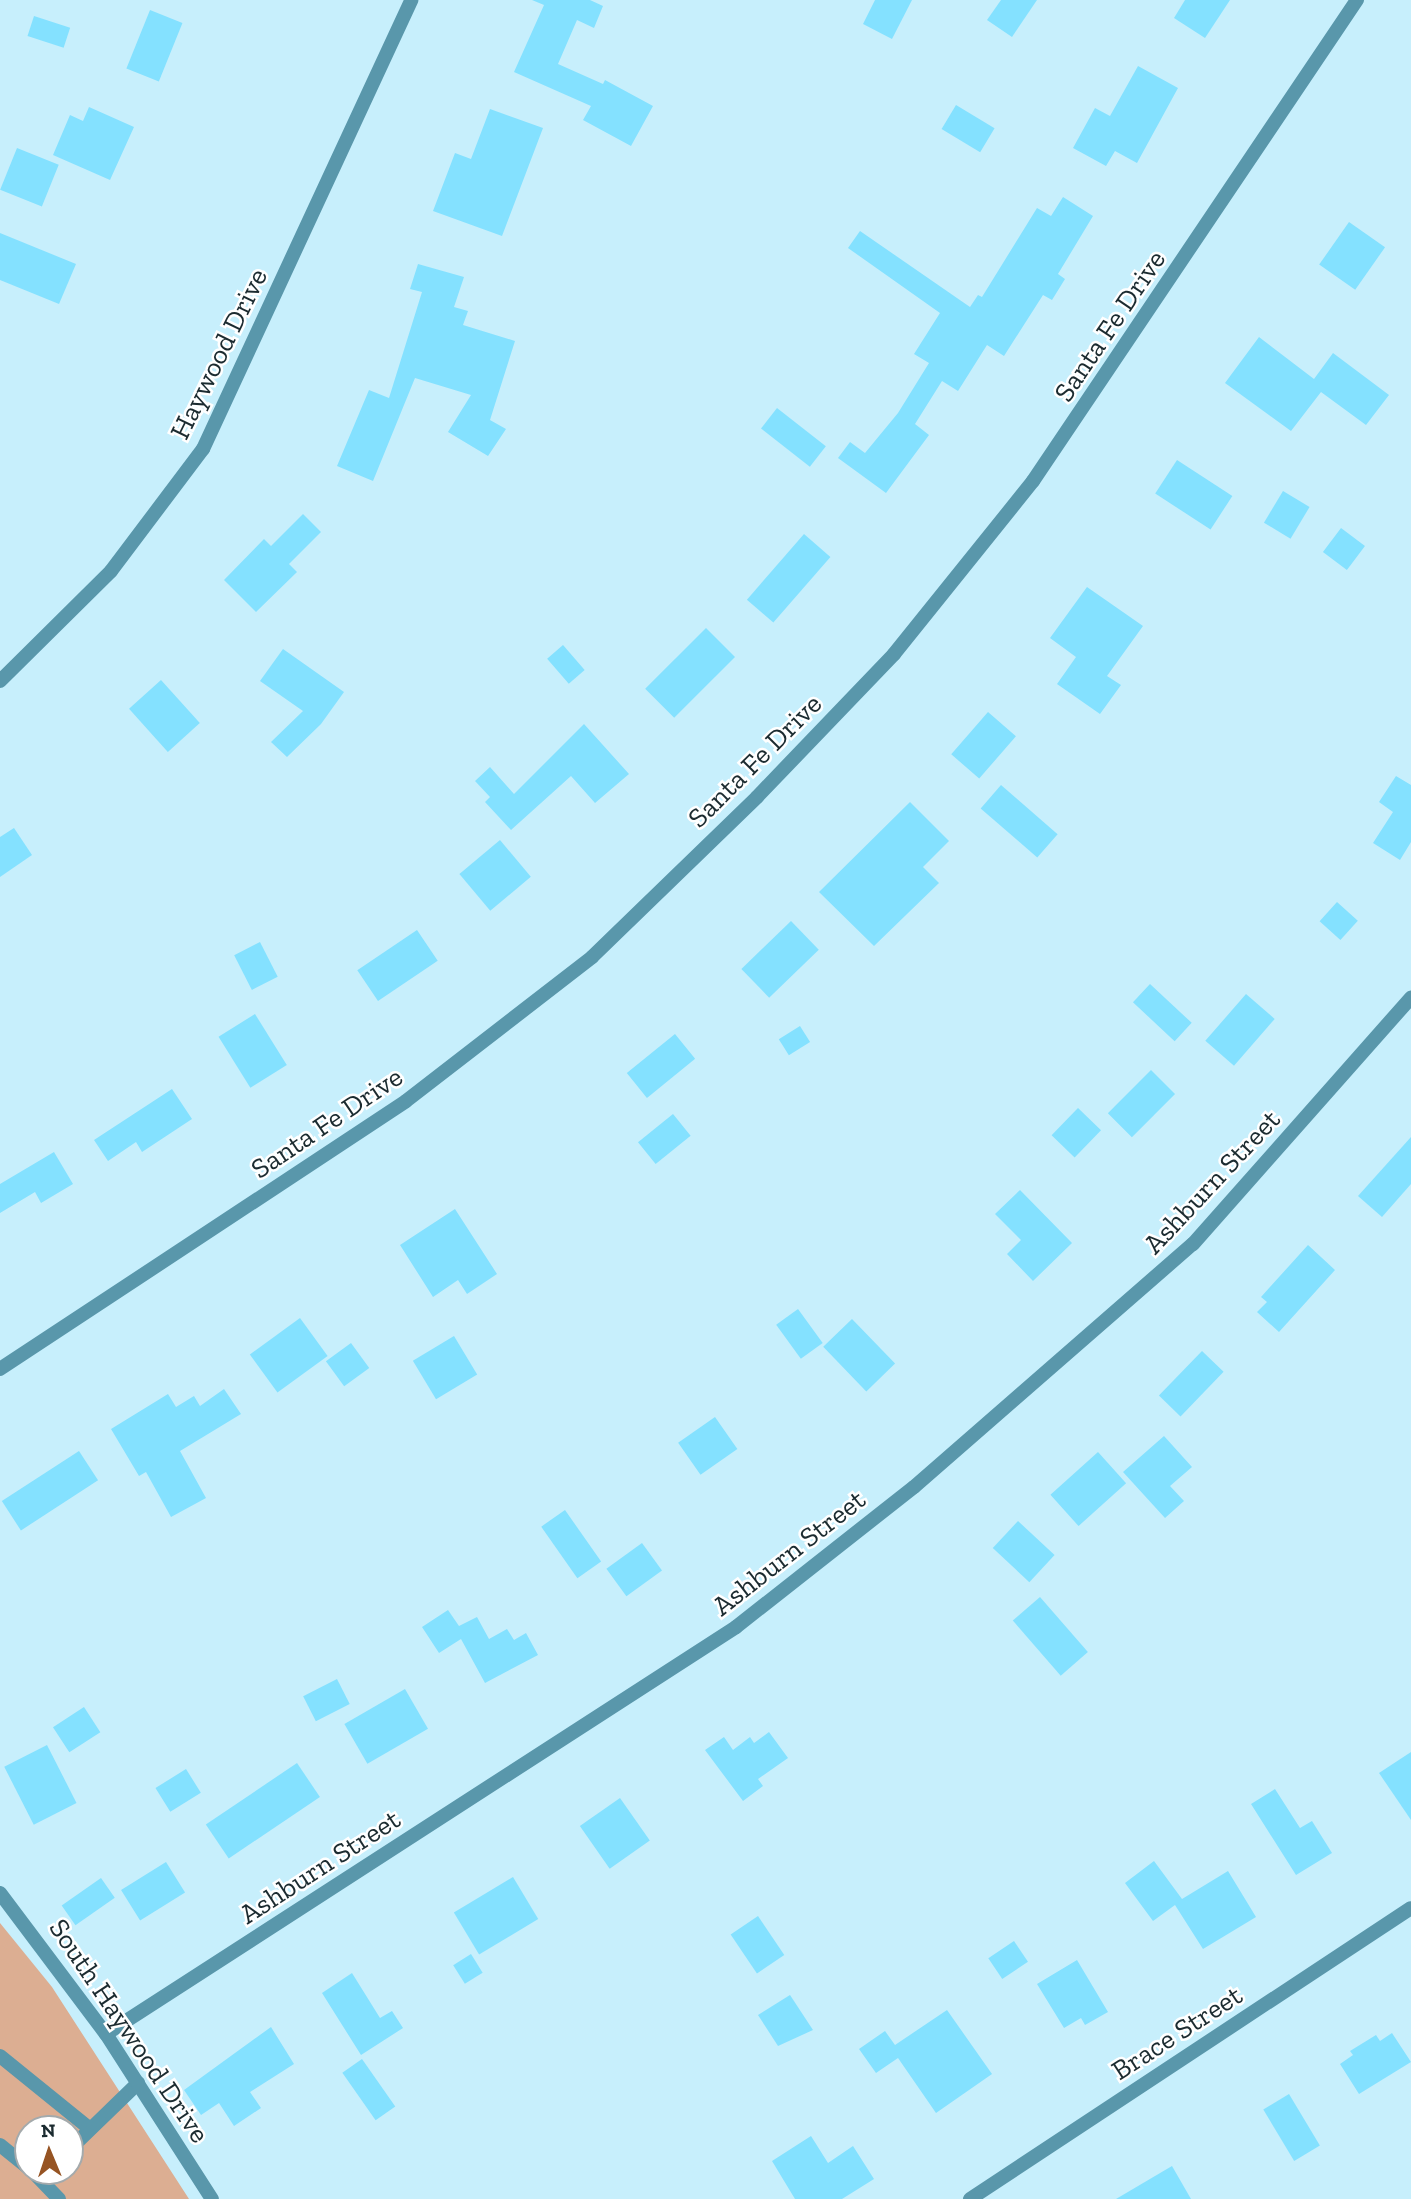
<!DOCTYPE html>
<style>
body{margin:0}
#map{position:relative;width:1411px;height:2199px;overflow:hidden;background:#c7effc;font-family:"Zilla Slab",serif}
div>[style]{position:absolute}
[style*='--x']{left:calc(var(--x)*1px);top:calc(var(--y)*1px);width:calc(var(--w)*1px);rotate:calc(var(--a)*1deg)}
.green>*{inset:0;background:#dcae92}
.building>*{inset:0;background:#84e1ff;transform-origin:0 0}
.lane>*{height:14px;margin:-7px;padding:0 7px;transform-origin:7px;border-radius:7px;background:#5997ab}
.street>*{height:14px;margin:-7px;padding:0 7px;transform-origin:7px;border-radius:7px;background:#5997ab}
span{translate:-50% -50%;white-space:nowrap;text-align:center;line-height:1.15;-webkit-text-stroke:5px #fff;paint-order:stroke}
.street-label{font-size:28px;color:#1b2b30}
.north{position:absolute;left:14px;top:2115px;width:70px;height:70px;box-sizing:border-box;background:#fff;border:2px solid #a4aaac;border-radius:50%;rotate:358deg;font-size:19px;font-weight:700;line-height:28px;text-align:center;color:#1b2b30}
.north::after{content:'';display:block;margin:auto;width:24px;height:32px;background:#965423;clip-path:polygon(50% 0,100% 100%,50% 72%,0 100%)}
</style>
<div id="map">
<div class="green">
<i style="clip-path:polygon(evenodd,0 1923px,52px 1987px,189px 2199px,0 2199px,0 1923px,28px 2129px,70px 2129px,70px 2171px,28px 2171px,28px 2129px)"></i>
</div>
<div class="building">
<i style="clip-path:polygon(532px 0,590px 0,603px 6px,594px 28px,577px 20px,558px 64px,603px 84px,605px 80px,653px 106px,631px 146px,583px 120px,591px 106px,514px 72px,544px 5px)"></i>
<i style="clip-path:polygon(875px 0,912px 0,892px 39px,863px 24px)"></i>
<i style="clip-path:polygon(1001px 0,1037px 0,1012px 37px,987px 20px)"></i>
<i style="clip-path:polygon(1185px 0,1230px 0,1205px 38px,1174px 18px)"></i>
<i style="left:150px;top:10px;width:35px;height:63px;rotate:22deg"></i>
<i style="left:34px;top:16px;width:38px;height:21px;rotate:18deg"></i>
<i style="clip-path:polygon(1138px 66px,1178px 88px,1137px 163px,1115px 151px,1106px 166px,1073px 148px,1095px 108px,1110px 116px)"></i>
<i style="left:956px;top:105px;width:45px;height:28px;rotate:31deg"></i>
<i style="clip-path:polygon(89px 107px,134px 127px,110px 180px,53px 155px,70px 115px,83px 121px)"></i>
<i style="clip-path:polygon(490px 109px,543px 128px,502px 236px,433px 211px,455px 153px,471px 159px)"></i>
<i style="left:17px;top:148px;width:45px;height:45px;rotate:22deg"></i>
<i style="clip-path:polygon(1063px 197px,1093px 216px,1058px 274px,1065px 279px,1052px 300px,1043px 295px,1004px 356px,987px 345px,958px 391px,942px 381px,915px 424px,929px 435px,886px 493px,838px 458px,850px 442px,865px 453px,898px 413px,929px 363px,914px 354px,940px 313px,848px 248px,860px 231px,970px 307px,978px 295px,982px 297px,1037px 208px,1051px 216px)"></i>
<i style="left:1349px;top:222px;width:44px;height:52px;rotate:35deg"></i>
<i style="clip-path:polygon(0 233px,76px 264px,59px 304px,0 280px)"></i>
<i style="clip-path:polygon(418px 264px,464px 277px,454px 307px,468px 311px,463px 325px,515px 341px,490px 420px,506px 429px,488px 456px,448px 432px,471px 395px,415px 378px,373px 481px,337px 466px,369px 390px,389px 398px,422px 292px,410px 289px)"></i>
<i style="clip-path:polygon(1259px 337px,1314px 379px,1333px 353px,1389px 395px,1366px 425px,1321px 392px,1291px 431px,1225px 383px)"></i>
<i style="left:777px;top:408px;width:62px;height:26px;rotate:38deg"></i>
<i style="left:1177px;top:460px;width:66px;height:40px;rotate:33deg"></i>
<i style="left:1283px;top:491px;width:31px;height:37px;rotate:31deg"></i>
<i style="clip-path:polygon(303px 514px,321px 532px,289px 564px,297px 572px,256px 612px,224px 580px,264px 539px,271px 546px)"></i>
<i style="left:1341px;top:528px;width:30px;height:30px;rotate:37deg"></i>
<i style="left:804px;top:534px;width:35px;height:87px;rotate:41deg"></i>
<i style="clip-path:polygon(1087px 587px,1143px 626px,1107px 676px,1121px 685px,1100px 714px,1057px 684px,1076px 657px,1050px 638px)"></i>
<i style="left:706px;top:628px;width:41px;height:86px;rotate:45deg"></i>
<i style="left:563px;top:645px;width:33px;height:21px;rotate:49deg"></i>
<i style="clip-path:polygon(283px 649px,344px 692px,321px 724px,287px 757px,271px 742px,303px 711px,260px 681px)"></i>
<i style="left:161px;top:680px;width:58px;height:43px;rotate:48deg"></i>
<i style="left:988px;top:712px;width:37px;height:56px;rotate:41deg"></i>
<i style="clip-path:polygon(584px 724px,629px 774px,595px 803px,571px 776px,511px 830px,485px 802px,490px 797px,475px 781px,490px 767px,514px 794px)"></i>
<i style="clip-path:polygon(1396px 776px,1411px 785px,1411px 842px,1400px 860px,1373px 843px,1393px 812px,1379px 802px)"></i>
<i style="left:1001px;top:785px;width:75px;height:31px;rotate:41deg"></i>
<i style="clip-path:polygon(910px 802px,949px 841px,923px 867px,939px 883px,874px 946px,819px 892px)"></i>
<i style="clip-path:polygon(14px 828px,32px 855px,0 877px,0 837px)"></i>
<i style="left:500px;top:840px;width:48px;height:53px;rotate:50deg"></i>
<i style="left:1337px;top:902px;width:28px;height:26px;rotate:42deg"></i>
<i style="left:791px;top:921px;width:40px;height:69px;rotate:46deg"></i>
<i style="left:417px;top:930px;width:37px;height:72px;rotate:56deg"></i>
<i style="left:260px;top:942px;width:39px;height:29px;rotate:63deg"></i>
<i style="left:1150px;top:984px;width:57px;height:25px;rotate:43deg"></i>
<i style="left:1246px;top:994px;width:38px;height:62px;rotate:41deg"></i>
<i style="left:255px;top:1014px;width:60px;height:43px;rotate:58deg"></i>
<i style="left:800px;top:1026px;width:19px;height:25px;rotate:58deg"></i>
<i style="left:675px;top:1034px;width:32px;height:62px;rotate:51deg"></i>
<i style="left:1151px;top:1070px;width:34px;height:61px;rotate:45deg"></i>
<i style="clip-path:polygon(172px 1089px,192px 1119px,142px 1152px,136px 1142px,108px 1161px,94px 1140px)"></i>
<i style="left:1078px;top:1108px;width:32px;height:38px;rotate:44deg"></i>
<i style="left:673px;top:1114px;width:28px;height:45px;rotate:51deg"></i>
<i style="clip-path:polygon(1411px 1137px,1411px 1184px,1382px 1217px,1358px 1196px)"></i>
<i style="clip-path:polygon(54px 1152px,73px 1184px,41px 1203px,35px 1192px,0 1213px,0 1184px)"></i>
<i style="clip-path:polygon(1020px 1190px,1072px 1243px,1033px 1281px,1007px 1254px,1021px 1240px,995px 1214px)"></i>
<i style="clip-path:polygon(455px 1209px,497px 1274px,467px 1294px,458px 1280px,433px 1297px,400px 1245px)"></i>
<i style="clip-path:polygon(1308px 1245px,1335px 1270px,1279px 1332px,1257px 1312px,1267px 1302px,1261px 1297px)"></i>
<i style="left:798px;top:1309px;width:42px;height:27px;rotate:54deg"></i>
<i style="left:300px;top:1318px;width:47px;height:62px;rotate:54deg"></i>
<i style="left:852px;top:1319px;width:62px;height:40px;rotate:46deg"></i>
<i style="left:454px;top:1336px;width:45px;height:48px;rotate:59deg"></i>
<i style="left:351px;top:1343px;width:31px;height:31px;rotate:54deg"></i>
<i style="left:1202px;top:1351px;width:30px;height:62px;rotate:44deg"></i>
<i style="clip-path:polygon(224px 1389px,241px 1414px,180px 1451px,206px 1498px,171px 1517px,146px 1472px,139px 1476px,111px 1429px,168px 1394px,176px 1407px,194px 1396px,200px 1406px)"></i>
<i style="left:715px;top:1417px;width:39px;height:45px;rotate:55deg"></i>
<i style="clip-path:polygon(1164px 1436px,1192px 1467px,1170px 1486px,1184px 1501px,1165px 1518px,1123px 1472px)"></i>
<i style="left:79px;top:1451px;width:35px;height:92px;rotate:57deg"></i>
<i style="left:1098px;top:1452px;width:42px;height:64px;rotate:48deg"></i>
<i style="left:565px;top:1510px;width:63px;height:29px;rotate:55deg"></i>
<i style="left:1018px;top:1521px;width:50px;height:37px;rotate:43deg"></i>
<i style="left:642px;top:1543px;width:34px;height:44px;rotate:54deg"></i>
<i style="left:1040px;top:1597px;width:73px;height:36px;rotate:49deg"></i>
<i style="clip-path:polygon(448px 1610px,459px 1626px,477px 1617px,489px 1639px,507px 1629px,514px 1640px,526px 1633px,538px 1655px,485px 1683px,461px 1639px,439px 1653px,422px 1627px)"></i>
<i style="left:337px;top:1679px;width:28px;height:38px;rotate:63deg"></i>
<i style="left:405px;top:1689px;width:46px;height:70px;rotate:60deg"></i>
<i style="left:84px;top:1707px;width:30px;height:37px;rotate:57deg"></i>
<i style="clip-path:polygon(769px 1732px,788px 1758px,758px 1779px,763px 1786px,743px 1801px,705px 1750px,724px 1737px,733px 1750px,750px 1737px,754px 1743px)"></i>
<i style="left:47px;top:1745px;width:65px;height:48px;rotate:63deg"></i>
<i style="clip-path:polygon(1411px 1752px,1411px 1820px,1379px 1773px)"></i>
<i style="left:297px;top:1763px;width:41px;height:110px;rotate:56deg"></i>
<i style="left:186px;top:1769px;width:28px;height:36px;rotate:58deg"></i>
<i style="clip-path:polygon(1275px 1789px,1300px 1828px,1312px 1821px,1332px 1853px,1296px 1875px,1251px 1804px)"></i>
<i style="left:620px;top:1798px;width:52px;height:49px;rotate:55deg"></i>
<i style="clip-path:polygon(1154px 1861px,1182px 1899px,1228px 1871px,1256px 1917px,1203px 1949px,1175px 1905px,1153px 1921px,1125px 1883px)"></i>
<i style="left:166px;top:1862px;width:36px;height:53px;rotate:58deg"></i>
<i style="left:513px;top:1877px;width:49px;height:69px;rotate:59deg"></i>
<i style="left:101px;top:1878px;width:24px;height:48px;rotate:55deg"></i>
<i style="left:758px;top:1916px;width:47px;height:33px;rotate:56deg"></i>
<i style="left:1014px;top:1941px;width:25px;height:31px;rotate:56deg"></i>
<i style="left:471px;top:1954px;width:22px;height:21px;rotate:58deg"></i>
<i style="clip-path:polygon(1077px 1960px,1108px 2012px,1085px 2025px,1081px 2018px,1064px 2028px,1037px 1984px)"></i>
<i style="clip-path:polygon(352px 1973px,380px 2018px,392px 2011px,403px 2028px,361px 2055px,322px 1993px)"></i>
<i style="clip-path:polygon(790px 1995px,813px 2030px,778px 2046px,758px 2015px)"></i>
<i style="clip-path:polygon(947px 2010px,992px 2074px,936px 2113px,898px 2058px,876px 2073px,859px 2049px,885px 2031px,895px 2045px)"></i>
<i style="clip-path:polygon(271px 2027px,294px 2064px,250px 2092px,261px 2108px,234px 2126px,219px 2103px,201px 2115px,184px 2090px)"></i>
<i style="clip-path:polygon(1392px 2033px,1411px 2062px,1359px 2094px,1340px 2064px,1353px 2055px,1350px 2051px,1376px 2035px,1380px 2041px)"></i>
<i style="left:362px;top:2059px;width:58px;height:24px;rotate:55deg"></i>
<i style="left:1289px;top:2094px;width:60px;height:30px;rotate:59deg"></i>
<i style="clip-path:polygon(811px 2136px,828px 2163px,853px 2146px,874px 2179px,842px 2199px,795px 2199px,772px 2161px)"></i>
<i style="clip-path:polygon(1172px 2166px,1191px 2199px,1116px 2199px)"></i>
</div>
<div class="lane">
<i style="--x:0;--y:2056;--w:114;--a:39"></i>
<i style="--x:0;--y:2145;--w:36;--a:39"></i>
<i style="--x:70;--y:2149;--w:95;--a:-44.1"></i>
<i style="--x:32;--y:2171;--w:39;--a:46"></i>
</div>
<div class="street">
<i style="--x:0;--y:681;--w:156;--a:-44.7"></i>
<i style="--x:111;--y:571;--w:153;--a:-53"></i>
<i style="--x:203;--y:449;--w:495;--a:-65.1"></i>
<i style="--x:0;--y:1369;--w:486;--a:-33.4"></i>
<i style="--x:406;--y:1101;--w:235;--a:-37.7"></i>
<i style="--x:592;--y:957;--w:230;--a:-44.1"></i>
<i style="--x:757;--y:797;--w:198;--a:-46.2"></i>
<i style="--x:894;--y:654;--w:222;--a:-51.2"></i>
<i style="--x:1033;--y:481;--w:580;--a:-56.04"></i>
<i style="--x:0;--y:1893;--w:176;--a:53.1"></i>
<i style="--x:106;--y:2034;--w:196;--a:57.3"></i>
<i style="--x:106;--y:2034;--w:750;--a:-32.86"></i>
<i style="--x:736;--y:1627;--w:226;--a:-38.2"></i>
<i style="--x:914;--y:1487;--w:370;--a:-41.1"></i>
<i style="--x:1193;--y:1244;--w:329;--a:-48.5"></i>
<i style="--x:970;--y:2199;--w:528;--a:-33.42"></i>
</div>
<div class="street-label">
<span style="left:1110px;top:326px;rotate:-56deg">Santa Fe Drive</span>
<span style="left:219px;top:354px;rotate:-64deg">Haywood Drive</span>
<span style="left:755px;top:761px;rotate:-45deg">Santa Fe Drive</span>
<span style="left:327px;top:1123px;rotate:-34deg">Santa Fe Drive</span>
<span style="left:1212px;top:1182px;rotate:-47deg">Ashburn Street</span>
<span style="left:789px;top:1553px;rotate:-38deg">Ashburn Street</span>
<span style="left:320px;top:1867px;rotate:-33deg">Ashburn Street</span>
<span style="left:129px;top:2031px;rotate:56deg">South Haywood Drive</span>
<span style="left:1177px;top:2033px;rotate:-33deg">Brace Street</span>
</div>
<div class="north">N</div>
</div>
